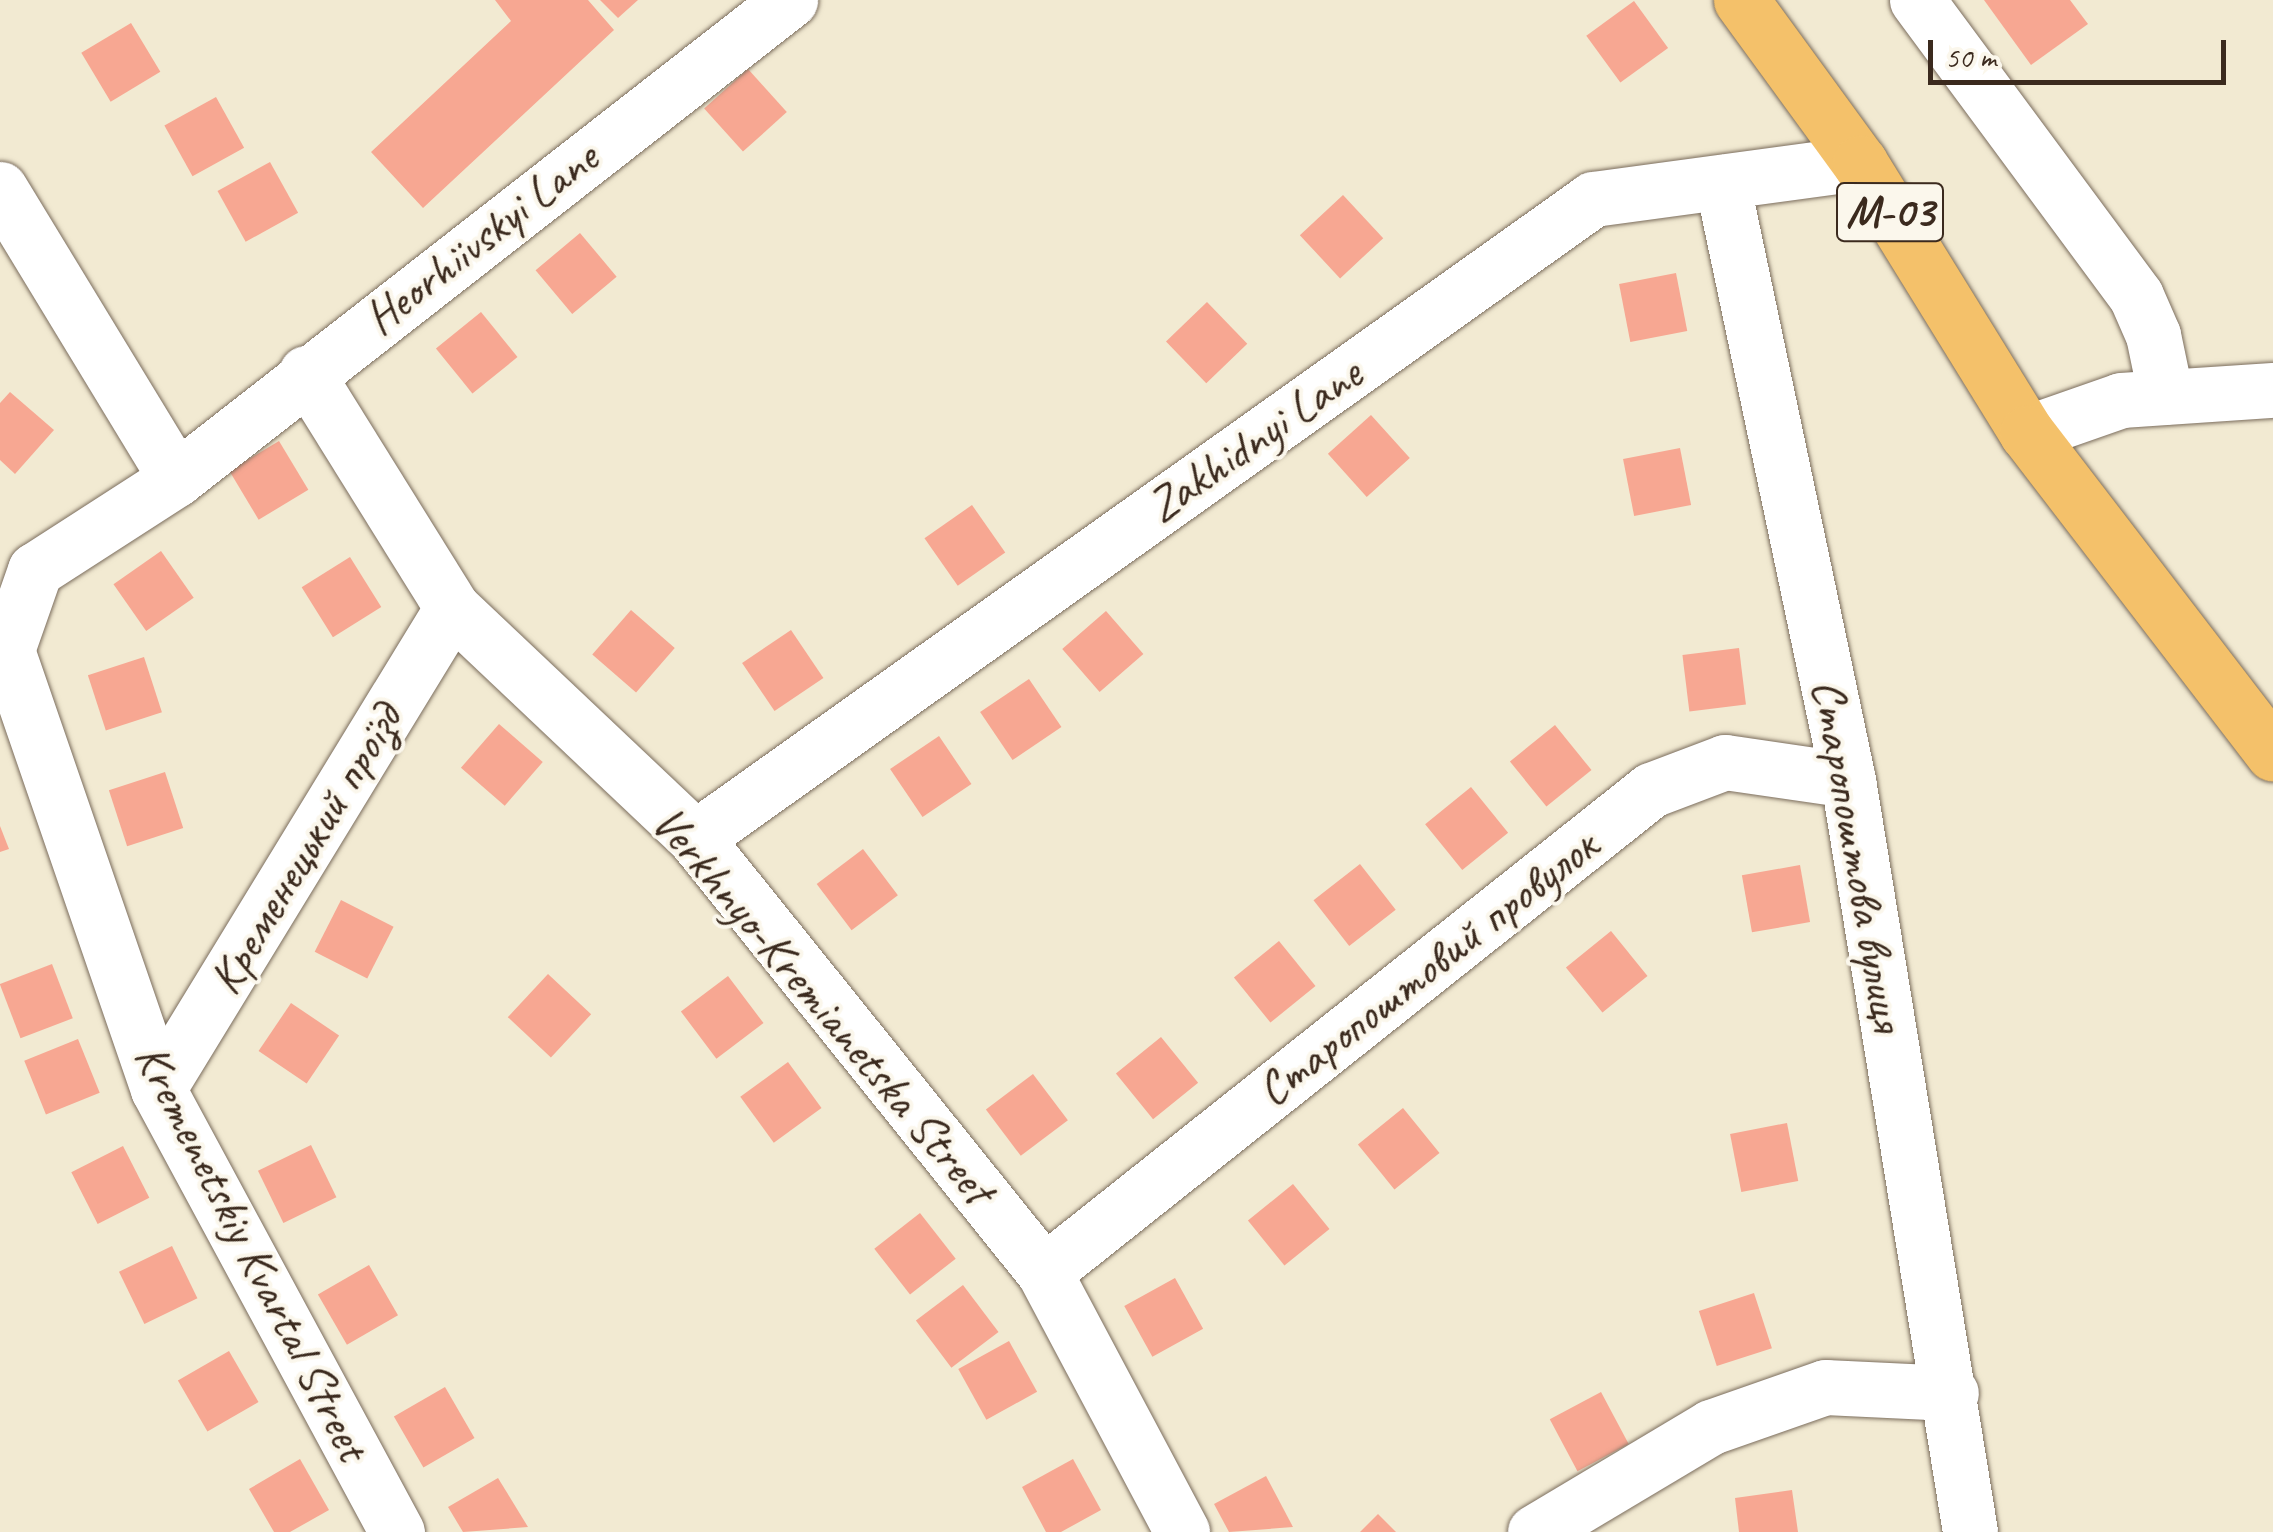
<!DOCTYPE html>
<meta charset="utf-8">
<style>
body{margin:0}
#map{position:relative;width:2273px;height:1532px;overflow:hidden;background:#f2ead2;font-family:Caveat,sans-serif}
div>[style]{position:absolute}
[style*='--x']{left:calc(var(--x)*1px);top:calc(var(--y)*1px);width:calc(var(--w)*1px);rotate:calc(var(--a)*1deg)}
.building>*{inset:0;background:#f7a792;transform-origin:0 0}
.roads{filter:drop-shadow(0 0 2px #7b6d5d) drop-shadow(0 0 2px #7b6d5d)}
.minor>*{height:55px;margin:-27.5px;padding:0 27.5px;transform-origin:27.5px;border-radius:27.5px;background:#fff}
.highway>*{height:55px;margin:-27.5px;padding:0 27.5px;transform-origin:27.5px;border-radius:27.5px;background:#f4c16a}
span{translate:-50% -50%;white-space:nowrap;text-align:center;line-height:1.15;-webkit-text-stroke:8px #fbf7ec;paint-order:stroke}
.shield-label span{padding:2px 8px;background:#fbf7ec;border:2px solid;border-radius:8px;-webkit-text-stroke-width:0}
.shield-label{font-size:45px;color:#3b2a1e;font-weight:700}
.street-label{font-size:48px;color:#3b2a1e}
.scale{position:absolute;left:1928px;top:40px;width:298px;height:45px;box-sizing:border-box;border:5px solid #3b2a1e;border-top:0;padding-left:12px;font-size:30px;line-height:35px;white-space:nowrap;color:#3b2a1e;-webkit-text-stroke:8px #fbf7ec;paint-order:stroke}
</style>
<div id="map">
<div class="building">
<i style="clip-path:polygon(495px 0,588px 0,614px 30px,423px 208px,371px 152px,511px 21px)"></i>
<i style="clip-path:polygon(600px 0,638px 0,618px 18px)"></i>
<i style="clip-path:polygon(1984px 0,2070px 0,2088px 24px,2031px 65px)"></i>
<i style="left:1634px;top:1px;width:58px;height:59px;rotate:54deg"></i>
<i style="left:131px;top:23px;width:57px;height:58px;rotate:59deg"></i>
<i style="left:748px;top:69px;width:58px;height:59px;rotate:48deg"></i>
<i style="left:216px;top:97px;width:58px;height:59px;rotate:61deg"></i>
<i style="left:270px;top:162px;width:58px;height:60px;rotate:61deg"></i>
<i style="left:1343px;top:195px;width:59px;height:59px;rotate:47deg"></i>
<i style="left:580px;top:233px;width:57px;height:58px;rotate:50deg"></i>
<i style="left:1676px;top:273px;width:59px;height:58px;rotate:79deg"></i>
<i style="left:1207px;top:302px;width:58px;height:57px;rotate:46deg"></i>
<i style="left:481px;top:312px;width:58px;height:58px;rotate:51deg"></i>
<i style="clip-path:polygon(10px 392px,54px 430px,15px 474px,0 460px,0 403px)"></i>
<i style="left:1371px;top:415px;width:58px;height:58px;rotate:48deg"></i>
<i style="left:279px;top:441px;width:57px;height:58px;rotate:59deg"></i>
<i style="left:1680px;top:448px;width:58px;height:58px;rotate:79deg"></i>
<i style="left:972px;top:505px;width:58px;height:58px;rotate:55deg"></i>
<i style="left:161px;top:551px;width:57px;height:58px;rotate:55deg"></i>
<i style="left:350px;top:557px;width:59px;height:57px;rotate:58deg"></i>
<i style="left:631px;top:610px;width:58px;height:59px;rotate:41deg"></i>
<i style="left:1106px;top:611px;width:57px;height:58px;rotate:49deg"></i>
<i style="left:791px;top:630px;width:58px;height:59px;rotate:56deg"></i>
<i style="left:1739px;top:648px;width:57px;height:57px;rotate:83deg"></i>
<i style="left:144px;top:657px;width:58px;height:59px;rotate:72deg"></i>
<i style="left:1029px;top:679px;width:58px;height:59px;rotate:56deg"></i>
<i style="left:499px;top:724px;width:58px;height:58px;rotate:41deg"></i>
<i style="left:1555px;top:725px;width:58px;height:58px;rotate:51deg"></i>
<i style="left:939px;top:736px;width:58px;height:59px;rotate:56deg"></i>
<i style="left:165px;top:772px;width:59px;height:59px;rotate:72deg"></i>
<i style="left:1471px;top:787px;width:59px;height:59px;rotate:51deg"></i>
<i style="clip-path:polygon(0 826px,9px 849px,0 852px)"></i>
<i style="left:863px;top:849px;width:58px;height:58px;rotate:53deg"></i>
<i style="left:1360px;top:864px;width:58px;height:59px;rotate:52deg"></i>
<i style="left:1800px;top:865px;width:58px;height:59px;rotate:80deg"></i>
<i style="left:341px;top:900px;width:59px;height:58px;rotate:27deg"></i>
<i style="left:1611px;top:931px;width:58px;height:58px;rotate:51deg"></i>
<i style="left:1279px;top:941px;width:58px;height:58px;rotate:51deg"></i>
<i style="left:52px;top:964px;width:58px;height:56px;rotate:69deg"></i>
<i style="left:548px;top:974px;width:59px;height:59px;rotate:43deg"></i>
<i style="left:728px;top:976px;width:59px;height:59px;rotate:53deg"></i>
<i style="left:291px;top:1003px;width:58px;height:58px;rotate:34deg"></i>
<i style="left:1161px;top:1037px;width:59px;height:58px;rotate:51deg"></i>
<i style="left:78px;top:1039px;width:58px;height:58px;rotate:68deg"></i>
<i style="left:788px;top:1062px;width:57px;height:59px;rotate:54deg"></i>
<i style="left:1033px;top:1074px;width:58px;height:59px;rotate:53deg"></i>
<i style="left:1403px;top:1108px;width:58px;height:58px;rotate:51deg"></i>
<i style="left:1787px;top:1123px;width:59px;height:58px;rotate:79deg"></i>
<i style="left:311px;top:1145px;width:58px;height:59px;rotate:64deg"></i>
<i style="left:123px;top:1146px;width:58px;height:58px;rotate:63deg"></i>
<i style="left:1293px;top:1184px;width:58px;height:58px;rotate:51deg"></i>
<i style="left:920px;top:1213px;width:58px;height:58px;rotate:52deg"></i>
<i style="left:172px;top:1246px;width:58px;height:59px;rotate:64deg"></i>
<i style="left:369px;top:1265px;width:58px;height:59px;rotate:60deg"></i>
<i style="left:1175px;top:1278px;width:58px;height:58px;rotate:61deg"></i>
<i style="left:963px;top:1285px;width:59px;height:59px;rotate:53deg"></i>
<i style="left:1754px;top:1293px;width:58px;height:58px;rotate:72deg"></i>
<i style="left:1009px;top:1341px;width:58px;height:58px;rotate:61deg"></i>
<i style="left:229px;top:1351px;width:59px;height:59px;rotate:60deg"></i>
<i style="left:445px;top:1387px;width:59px;height:59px;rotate:60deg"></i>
<i style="left:1601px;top:1392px;width:59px;height:58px;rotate:62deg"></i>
<i style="clip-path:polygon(300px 1459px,329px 1510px,290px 1532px,274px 1532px,249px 1489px)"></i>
<i style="clip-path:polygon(1073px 1459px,1101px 1510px,1061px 1532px,1046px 1532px,1022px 1487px)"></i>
<i style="clip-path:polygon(1266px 1476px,1293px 1527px,1229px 1532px,1214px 1504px)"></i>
<i style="clip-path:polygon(498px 1478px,528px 1527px,463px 1532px,448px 1507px)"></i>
<i style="clip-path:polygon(1792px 1490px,1798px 1532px,1739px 1532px,1735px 1498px)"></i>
<i style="clip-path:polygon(1378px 1514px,1396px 1532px,1360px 1532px)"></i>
</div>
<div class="roads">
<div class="minor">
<i style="--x:1917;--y:0;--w:368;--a:53.5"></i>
<i style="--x:2136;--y:296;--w:43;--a:66.4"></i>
<i style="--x:2153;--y:335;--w:63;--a:78.2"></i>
<i style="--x:1722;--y:182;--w:611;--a:78.1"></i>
<i style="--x:1848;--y:780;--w:762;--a:80.78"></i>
<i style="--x:0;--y:189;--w:339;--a:58.7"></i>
<i style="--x:306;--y:373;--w:277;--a:58.1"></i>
<i style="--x:452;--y:608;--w:335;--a:43.4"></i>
<i style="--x:695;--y:838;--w:557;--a:51.2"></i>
<i style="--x:1044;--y:1272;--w:294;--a:62"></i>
<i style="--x:2027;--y:433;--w:100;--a:-19.3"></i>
<i style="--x:2121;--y:400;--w:152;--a:-3.8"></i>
<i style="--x:695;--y:838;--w:1102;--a:-35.43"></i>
<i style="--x:1593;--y:199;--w:269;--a:-7.7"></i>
<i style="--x:158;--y:1089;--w:564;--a:-58.57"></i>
<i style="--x:1044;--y:1272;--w:775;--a:-38.45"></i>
<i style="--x:1651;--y:790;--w:79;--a:-20.7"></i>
<i style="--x:1725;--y:762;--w:124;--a:8.3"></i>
<i style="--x:397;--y:1532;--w:503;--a:-118.35"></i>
<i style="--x:158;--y:1089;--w:464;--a:-109"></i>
<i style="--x:7;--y:650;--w:85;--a:-70.7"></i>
<i style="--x:35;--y:570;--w:168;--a:-32.8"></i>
<i style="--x:176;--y:479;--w:779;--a:-37.96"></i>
<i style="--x:1535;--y:1532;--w:205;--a:-30.8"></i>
<i style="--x:1711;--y:1427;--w:121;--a:-19.3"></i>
<i style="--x:1825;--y:1387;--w:126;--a:2.7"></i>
</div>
<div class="highway">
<i style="--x:1741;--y:0;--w:202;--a:53.9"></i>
<i style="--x:1860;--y:163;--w:317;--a:58.3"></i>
<i style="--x:2027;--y:433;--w:404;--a:52.5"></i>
</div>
</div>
<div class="shield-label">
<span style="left:1890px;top:212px">М-03</span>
</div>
<div class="street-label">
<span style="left:481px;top:238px;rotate:-38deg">Heorhiivskyi Lane</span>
<span style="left:1254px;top:440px;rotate:-35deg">Zakhidnyi Lane</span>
<span style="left:305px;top:849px;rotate:-59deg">Кременецький проїзд</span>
<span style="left:1858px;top:855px;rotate:80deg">Старопоштова вулиця</span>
<span style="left:1427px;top:968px;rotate:-38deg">Старопоштовий провулок</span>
<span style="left:823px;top:1005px;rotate:50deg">Verkhnyo-Kremianetska Street</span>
<span style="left:252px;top:1252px;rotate:63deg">Kremenetskiy Kvartal Street</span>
</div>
<div class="scale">50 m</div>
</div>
